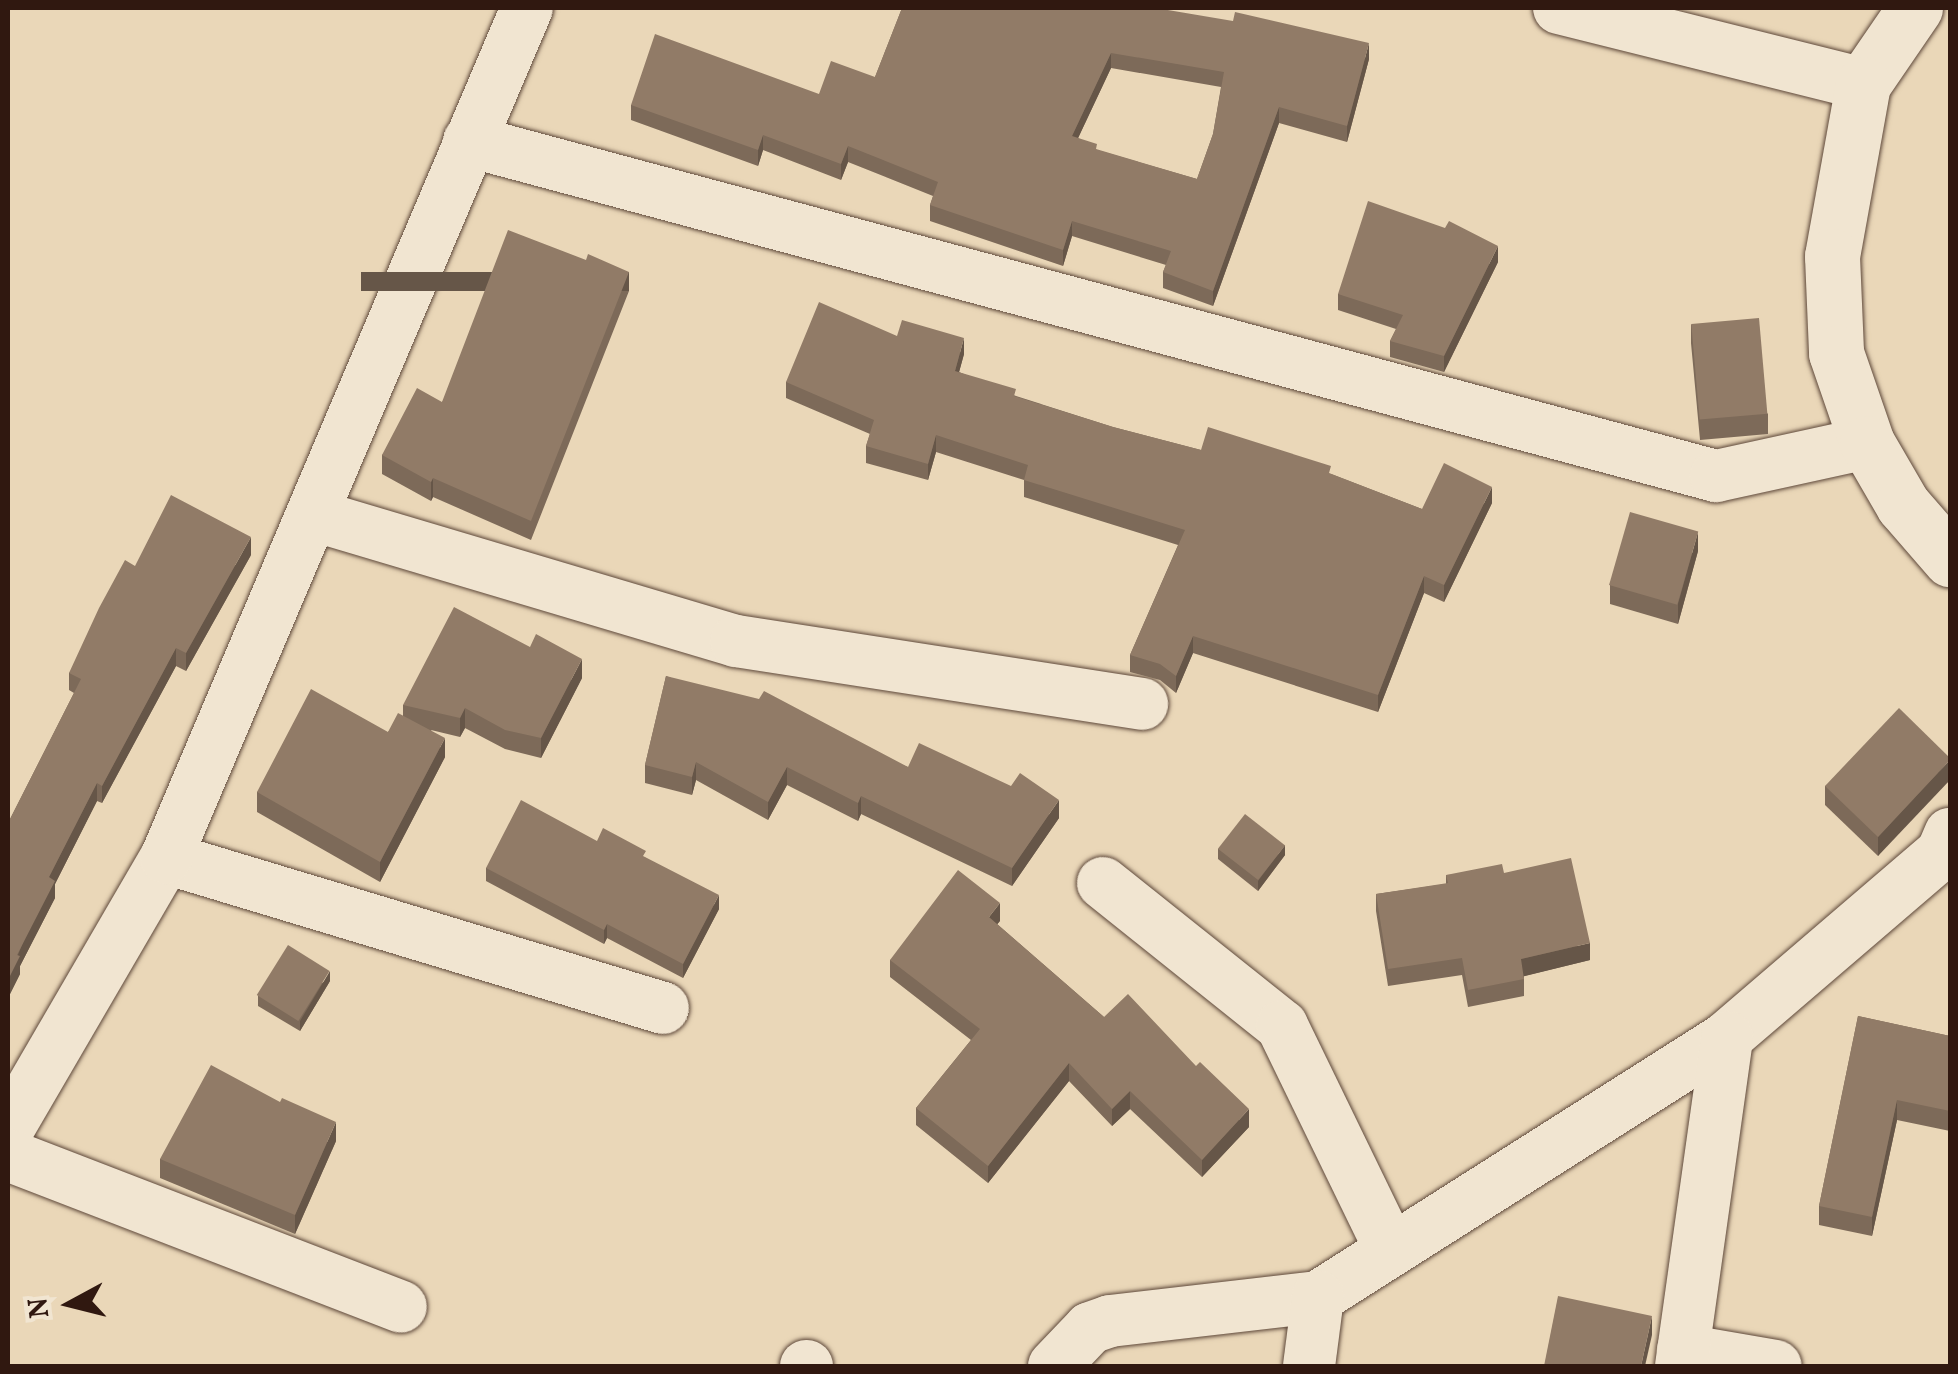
<!DOCTYPE html>
<style>
body{margin:0}
#map{position:relative;width:1958px;height:1374px;overflow:hidden;background:#ead7b8;font-family:Vollkorn,serif}
div>[style]{position:absolute}
[style*='--x']{left:calc(var(--x)*1px);top:calc(var(--y)*1px);width:calc(var(--w)*1px);rotate:calc(var(--a)*1deg)}
.roads{filter:drop-shadow(0 0 2px #5e483a) drop-shadow(0 0 2px #5e483a)}
.street>*{height:52px;margin:-26px;padding:0 26px;transform-origin:26px;border-radius:26px;background:#f1e5d1}
.secondary>*{height:55px;margin:-27.5px;padding:0 27.5px;transform-origin:27.5px;border-radius:27.5px;background:#f1e5d1}
.wall>*{inset:0;background:#7d6a59}
.shaded-wall>*{inset:0;background:#665648;transform-origin:0 0}
.building>*{inset:0;background:#917b67;transform-origin:0 0}
span{translate:-50% -50%;white-space:nowrap;text-align:center;line-height:1.15;-webkit-text-stroke:9px #f1e5d1;paint-order:stroke}
.frame{position:absolute;inset:0;border:10px solid #301810;pointer-events:none}
.north{position:absolute;left:20px;top:1254px;width:100px;height:100px;-webkit-text-stroke:8px #f1e5d1;paint-order:stroke;rotate:263deg;font-size:28px;font-weight:700;line-height:40px;text-align:center;color:#301810}
.north::after{content:'';display:block;margin:auto;width:35px;height:45px;background:#301810;clip-path:polygon(50% 0,100% 100%,50% 72%,0 100%)}
</style>
<div id="map">
<div class="roads">
<div class="street">
<i style="--x:1559;--y:8;--w:313;--a:14"></i>
<i style="--x:469;--y:141;--w:1291;--a:15.04"></i>
<i style="--x:1716;--y:476;--w:155;--a:-12.3"></i>
<i style="--x:313;--y:515;--w:441;--a:16.6"></i>
<i style="--x:736;--y:641;--w:411;--a:8.8"></i>
<i style="--x:166;--y:858;--w:519;--a:16.79"></i>
<i style="--x:1103;--y:883;--w:229;--a:38.6"></i>
<i style="--x:1282;--y:1026;--w:247;--a:64.1"></i>
<i style="--x:8;--y:1129;--w:314;--a:-59.8"></i>
<i style="--x:166;--y:858;--w:923;--a:-66.99"></i>
<i style="--x:8;--y:1155;--w:421;--a:21.1"></i>
<i style="--x:1683;--y:1350;--w:94;--a:9.8"></i>
<i style="--x:806;--y:1366;--w:1;--a:0"></i>
<i style="--x:1054;--y:1366;--w:52;--a:-46.5"></i>
<i style="--x:1090;--y:1328;--w:21;--a:-19"></i>
<i style="--x:1110;--y:1321;--w:209;--a:-6.6"></i>
<i style="--x:1318;--y:1297;--w:485;--a:-32.4"></i>
<i style="--x:1727;--y:1037;--w:283;--a:-40.6"></i>
<i style="--x:1942;--y:853;--w:21;--a:-67"></i>
<i style="--x:1309;--y:1366;--w:70;--a:-82.6"></i>
<i style="--x:1681;--y:1366;--w:332;--a:-82"></i>
</div>
<div class="secondary">
<i style="--x:1915;--y:8;--w:92;--a:124.4"></i>
<i style="--x:1863;--y:84;--w:175;--a:100.2"></i>
<i style="--x:1832;--y:256;--w:97;--a:87.6"></i>
<i style="--x:1836;--y:353;--w:95;--a:71"></i>
<i style="--x:1867;--y:443;--w:72;--a:59.9"></i>
<i style="--x:1903;--y:505;--w:72;--a:49"></i>
</div>
</div>
<div class="wall">
<i style="clip-path:polygon(evenodd,902px 8px,1369px 59px,1347px 142px,1279px 123px,1213px 306px,1163px 288px,1163px 272px,1166px 265px,1072px 236px,1063px 266px,930px 221px,930px 205px,933px 196px,848px 162px,841px 180px,763px 150px,758px 166px,631px 120px,631px 105px,819px 94px,875px 77px,902px 8px,1111px 68px,1221px 87px,1213px 134px,1197px 179px,1097px 150px,1078px 138px,1111px 68px)"></i>
<i style="clip-path:polygon(586px 260px,629px 291px,531px 540px,433px 497px,431px 501px,382px 474px,382px 455px,442px 402px)"></i>
<i style="clip-path:polygon(1498px 262px,1444px 372px,1390px 357px,1390px 341px,1396px 329px,1338px 310px,1338px 294px)"></i>
<i style="clip-path:polygon(1691px 324px,1768px 414px,1768px 434px,1700px 440px,1691px 343px)"></i>
<i style="clip-path:polygon(897px 336px,964px 354px,959px 372px,1016px 396px,1113px 427px,1201px 450px,1331px 474px,1422px 509px,1492px 503px,1444px 602px,1424px 593px,1378px 712px,1193px 653px,1176px 693px,1160px 680px,1130px 672px,1130px 655px,1178px 545px,1024px 497px,1024px 480px,936px 452px,928px 480px,866px 463px,866px 446px,870px 434px,786px 398px,786px 382px)"></i>
<i style="clip-path:polygon(1698px 551px,1678px 624px,1610px 604px,1610px 585px)"></i>
<i style="clip-path:polygon(251px 555px,186px 671px,176px 666px,102px 803px,97px 801px,55px 884px,55px 898px,20px 966px,20px 974px,8px 998px,8px 823px,74px 693px,69px 690px,69px 673px)"></i>
<i style="clip-path:polygon(666px 676px,908px 767px,1059px 818px,1012px 886px,861px 814px,858px 821px,787px 785px,768px 820px,696px 780px,692px 795px,645px 783px,645px 765px)"></i>
<i style="clip-path:polygon(582px 678px,541px 758px,505px 749px,465px 728px,460px 737px,431px 730px,445px 757px,380px 882px,257px 812px,257px 792px,388px 732px,403px 716px,403px 705px)"></i>
<i style="clip-path:polygon(1950px 758px,1878px 856px,1825px 805px,1825px 786px)"></i>
<i style="clip-path:polygon(597px 841px,646px 858px,719px 909px,683px 978px,607px 938px,604px 944px,486px 881px,486px 868px)"></i>
<i style="clip-path:polygon(1218px 849px,1285px 855px,1258px 891px,1218px 859px)"></i>
<i style="clip-path:polygon(1504px 873px,1590px 960px,1524px 976px,1524px 996px,1468px 1007px,1462px 975px,1388px 986px,1376px 911px,1376px 894px,1446px 884px,1446px 875px)"></i>
<i style="clip-path:polygon(1000px 921px,997px 924px,1104px 1017px,1249px 1127px,1202px 1177px,1130px 1109px,1112px 1126px,1069px 1081px,988px 1183px,916px 1125px,916px 1108px,971px 1040px,890px 977px,890px 960px)"></i>
<i style="clip-path:polygon(330px 981px,300px 1031px,258px 1006px,258px 996px)"></i>
<i style="clip-path:polygon(1858px 1016px,1950px 1036px,1950px 1131px,1897px 1120px,1872px 1236px,1819px 1225px,1819px 1206px)"></i>
<i style="clip-path:polygon(336px 1141px,295px 1234px,160px 1178px,160px 1159px)"></i>
</div>
<div class="shaded-wall">
<i style="clip-path:polygon(1369px 43px,1369px 59px,1347px 142px,1347px 126px)"></i>
<i style="clip-path:polygon(1111px 53px,1111px 68px,1072px 151px,1072px 136px)"></i>
<i style="clip-path:polygon(1279px 107px,1279px 123px,1213px 306px,1213px 291px)"></i>
<i style="clip-path:polygon(763px 135px,763px 150px,758px 166px,758px 150px)"></i>
<i style="clip-path:polygon(848px 146px,848px 162px,841px 180px,841px 164px)"></i>
<i style="clip-path:polygon(1072px 221px,1072px 236px,1063px 266px,1063px 250px)"></i>
<i style="clip-path:polygon(1498px 246px,1498px 262px,1444px 372px,1444px 356px)"></i>
<i style="left:629px;top:272px;width:19px;height:268px;rotate:90deg"></i>
<i style="clip-path:polygon(964px 338px,964px 354px,955px 387px,955px 371px)"></i>
<i style="clip-path:polygon(936px 435px,936px 452px,928px 480px,928px 464px)"></i>
<i style="clip-path:polygon(433px 478px,433px 497px,431px 501px,431px 482px)"></i>
<i style="clip-path:polygon(1492px 487px,1492px 503px,1444px 602px,1444px 585px)"></i>
<i style="clip-path:polygon(1698px 532px,1698px 551px,1678px 624px,1678px 604px)"></i>
<i style="clip-path:polygon(251px 537px,251px 555px,186px 671px,186px 653px)"></i>
<i style="clip-path:polygon(1424px 576px,1424px 593px,1378px 712px,1378px 695px)"></i>
<i style="clip-path:polygon(1193px 636px,1193px 653px,1176px 693px,1176px 676px)"></i>
<i style="clip-path:polygon(176px 648px,176px 666px,102px 803px,102px 786px)"></i>
<i style="clip-path:polygon(582px 659px,582px 678px,541px 758px,541px 738px)"></i>
<i style="clip-path:polygon(465px 708px,465px 728px,460px 737px,460px 718px)"></i>
<i style="clip-path:polygon(445px 738px,445px 757px,380px 882px,380px 862px)"></i>
<i style="clip-path:polygon(1950px 760px,1950px 780px,1878px 856px,1878px 837px)"></i>
<i style="clip-path:polygon(696px 762px,696px 780px,692px 795px,692px 777px)"></i>
<i style="clip-path:polygon(787px 767px,787px 785px,768px 820px,768px 802px)"></i>
<i style="clip-path:polygon(97px 783px,97px 801px,55px 884px,55px 898px,20px 966px,20px 974px,8px 998px,8px 980px,49px 877px)"></i>
<i style="clip-path:polygon(861px 796px,861px 814px,858px 821px,858px 803px)"></i>
<i style="clip-path:polygon(1059px 800px,1059px 818px,1012px 886px,1012px 868px)"></i>
<i style="clip-path:polygon(1285px 845px,1285px 855px,1258px 891px,1258px 881px)"></i>
<i style="clip-path:polygon(719px 895px,719px 909px,683px 978px,683px 964px)"></i>
<i style="clip-path:polygon(1000px 903px,1000px 921px,989px 934px,989px 917px)"></i>
<i style="clip-path:polygon(607px 924px,607px 938px,604px 944px,604px 930px)"></i>
<i style="clip-path:polygon(1590px 943px,1590px 960px,1521px 977px,1521px 959px)"></i>
<i style="clip-path:polygon(330px 971px,330px 981px,300px 1031px,300px 1021px)"></i>
<i style="clip-path:polygon(1069px 1063px,1069px 1081px,988px 1183px,988px 1166px)"></i>
<i style="clip-path:polygon(1130px 1091px,1130px 1109px,1112px 1126px,1112px 1109px)"></i>
<i style="clip-path:polygon(1897px 1100px,1897px 1120px,1872px 1236px,1872px 1217px)"></i>
<i style="clip-path:polygon(1249px 1109px,1249px 1127px,1202px 1177px,1202px 1160px)"></i>
<i style="clip-path:polygon(336px 1122px,336px 1141px,295px 1234px,295px 1215px)"></i>
<i style="clip-path:polygon(1652px 1316px,1652px 1335px,1645px 1366px,1641px 1366px)"></i>
</div>
<div class="building">
<i style="clip-path:polygon(evenodd,902px 8px,1156px 8px,1233px 21px,1235px 12px,1369px 43px,1347px 126px,1279px 107px,1213px 291px,1163px 272px,1171px 251px,1072px 221px,1063px 250px,930px 205px,938px 182px,848px 146px,841px 164px,763px 135px,758px 150px,631px 105px,655px 34px,819px 94px,831px 61px,875px 77px,902px 8px,1111px 53px,1224px 72px,1213px 134px,1197px 179px,1096px 149px,1097px 144px,1072px 136px,1111px 53px)"></i>
<i style="clip-path:polygon(1368px 201px,1445px 228px,1449px 221px,1498px 246px,1444px 356px,1390px 341px,1403px 315px,1338px 294px)"></i>
<i style="clip-path:polygon(508px 230px,586px 260px,588px 254px,629px 272px,531px 521px,433px 478px,431px 482px,382px 455px,417px 388px,442px 402px)"></i>
<i style="clip-path:polygon(819px 302px,897px 336px,902px 320px,964px 338px,955px 371px,1016px 389px,1014px 396px,1113px 427px,1201px 450px,1208px 427px,1331px 466px,1329px 473px,1422px 509px,1444px 463px,1492px 487px,1444px 585px,1424px 576px,1378px 695px,1193px 636px,1176px 676px,1160px 664px,1130px 655px,1185px 530px,1024px 480px,1028px 465px,936px 435px,928px 464px,866px 446px,874px 420px,786px 382px)"></i>
<i style="left:1759px;top:318px;width:96px;height:68px;rotate:85deg"></i>
<i style="clip-path:polygon(171px 495px,251px 537px,186px 653px,176px 648px,102px 786px,97px 783px,49px 877px,55px 881px,17px 955px,20px 956px,8px 980px,8px 823px,81px 679px,69px 673px,99px 608px,125px 560px,135px 566px)"></i>
<i style="left:1630px;top:512px;width:71px;height:76px;rotate:16deg"></i>
<i style="clip-path:polygon(454px 607px,530px 647px,536px 634px,582px 659px,541px 738px,505px 730px,465px 708px,460px 718px,403px 705px)"></i>
<i style="clip-path:polygon(666px 676px,759px 699px,764px 691px,908px 767px,919px 743px,1011px 786px,1020px 773px,1059px 800px,1012px 868px,861px 796px,858px 803px,787px 767px,768px 802px,696px 762px,692px 777px,645px 765px)"></i>
<i style="clip-path:polygon(311px 689px,388px 732px,398px 713px,445px 738px,380px 862px,257px 792px)"></i>
<i style="clip-path:polygon(1899px 708px,1950px 758px,1950px 760px,1878px 837px,1825px 786px)"></i>
<i style="clip-path:polygon(521px 800px,597px 841px,603px 828px,646px 851px,643px 856px,719px 895px,683px 964px,607px 924px,604px 930px,486px 868px)"></i>
<i style="left:1245px;top:814px;width:51px;height:44px;rotate:38deg"></i>
<i style="clip-path:polygon(1571px 858px,1590px 943px,1521px 959px,1524px 979px,1468px 990px,1462px 958px,1388px 969px,1376px 894px,1448px 883px,1446px 875px,1502px 864px,1504px 873px)"></i>
<i style="clip-path:polygon(958px 870px,1000px 903px,989px 917px,1104px 1017px,1128px 994px,1196px 1066px,1200px 1062px,1249px 1109px,1202px 1160px,1130px 1091px,1112px 1109px,1069px 1063px,988px 1166px,916px 1108px,980px 1029px,890px 960px)"></i>
<i style="left:288px;top:945px;width:49px;height:59px;rotate:32deg"></i>
<i style="clip-path:polygon(1858px 1016px,1950px 1036px,1950px 1111px,1897px 1100px,1872px 1217px,1819px 1206px)"></i>
<i style="clip-path:polygon(211px 1065px,280px 1102px,282px 1098px,336px 1122px,295px 1215px,160px 1159px)"></i>
<i style="clip-path:polygon(1558px 1296px,1652px 1316px,1641px 1366px,1544px 1366px)"></i>
</div>
<div class="frame"></div>
<div class="north">N</div>
</div>
